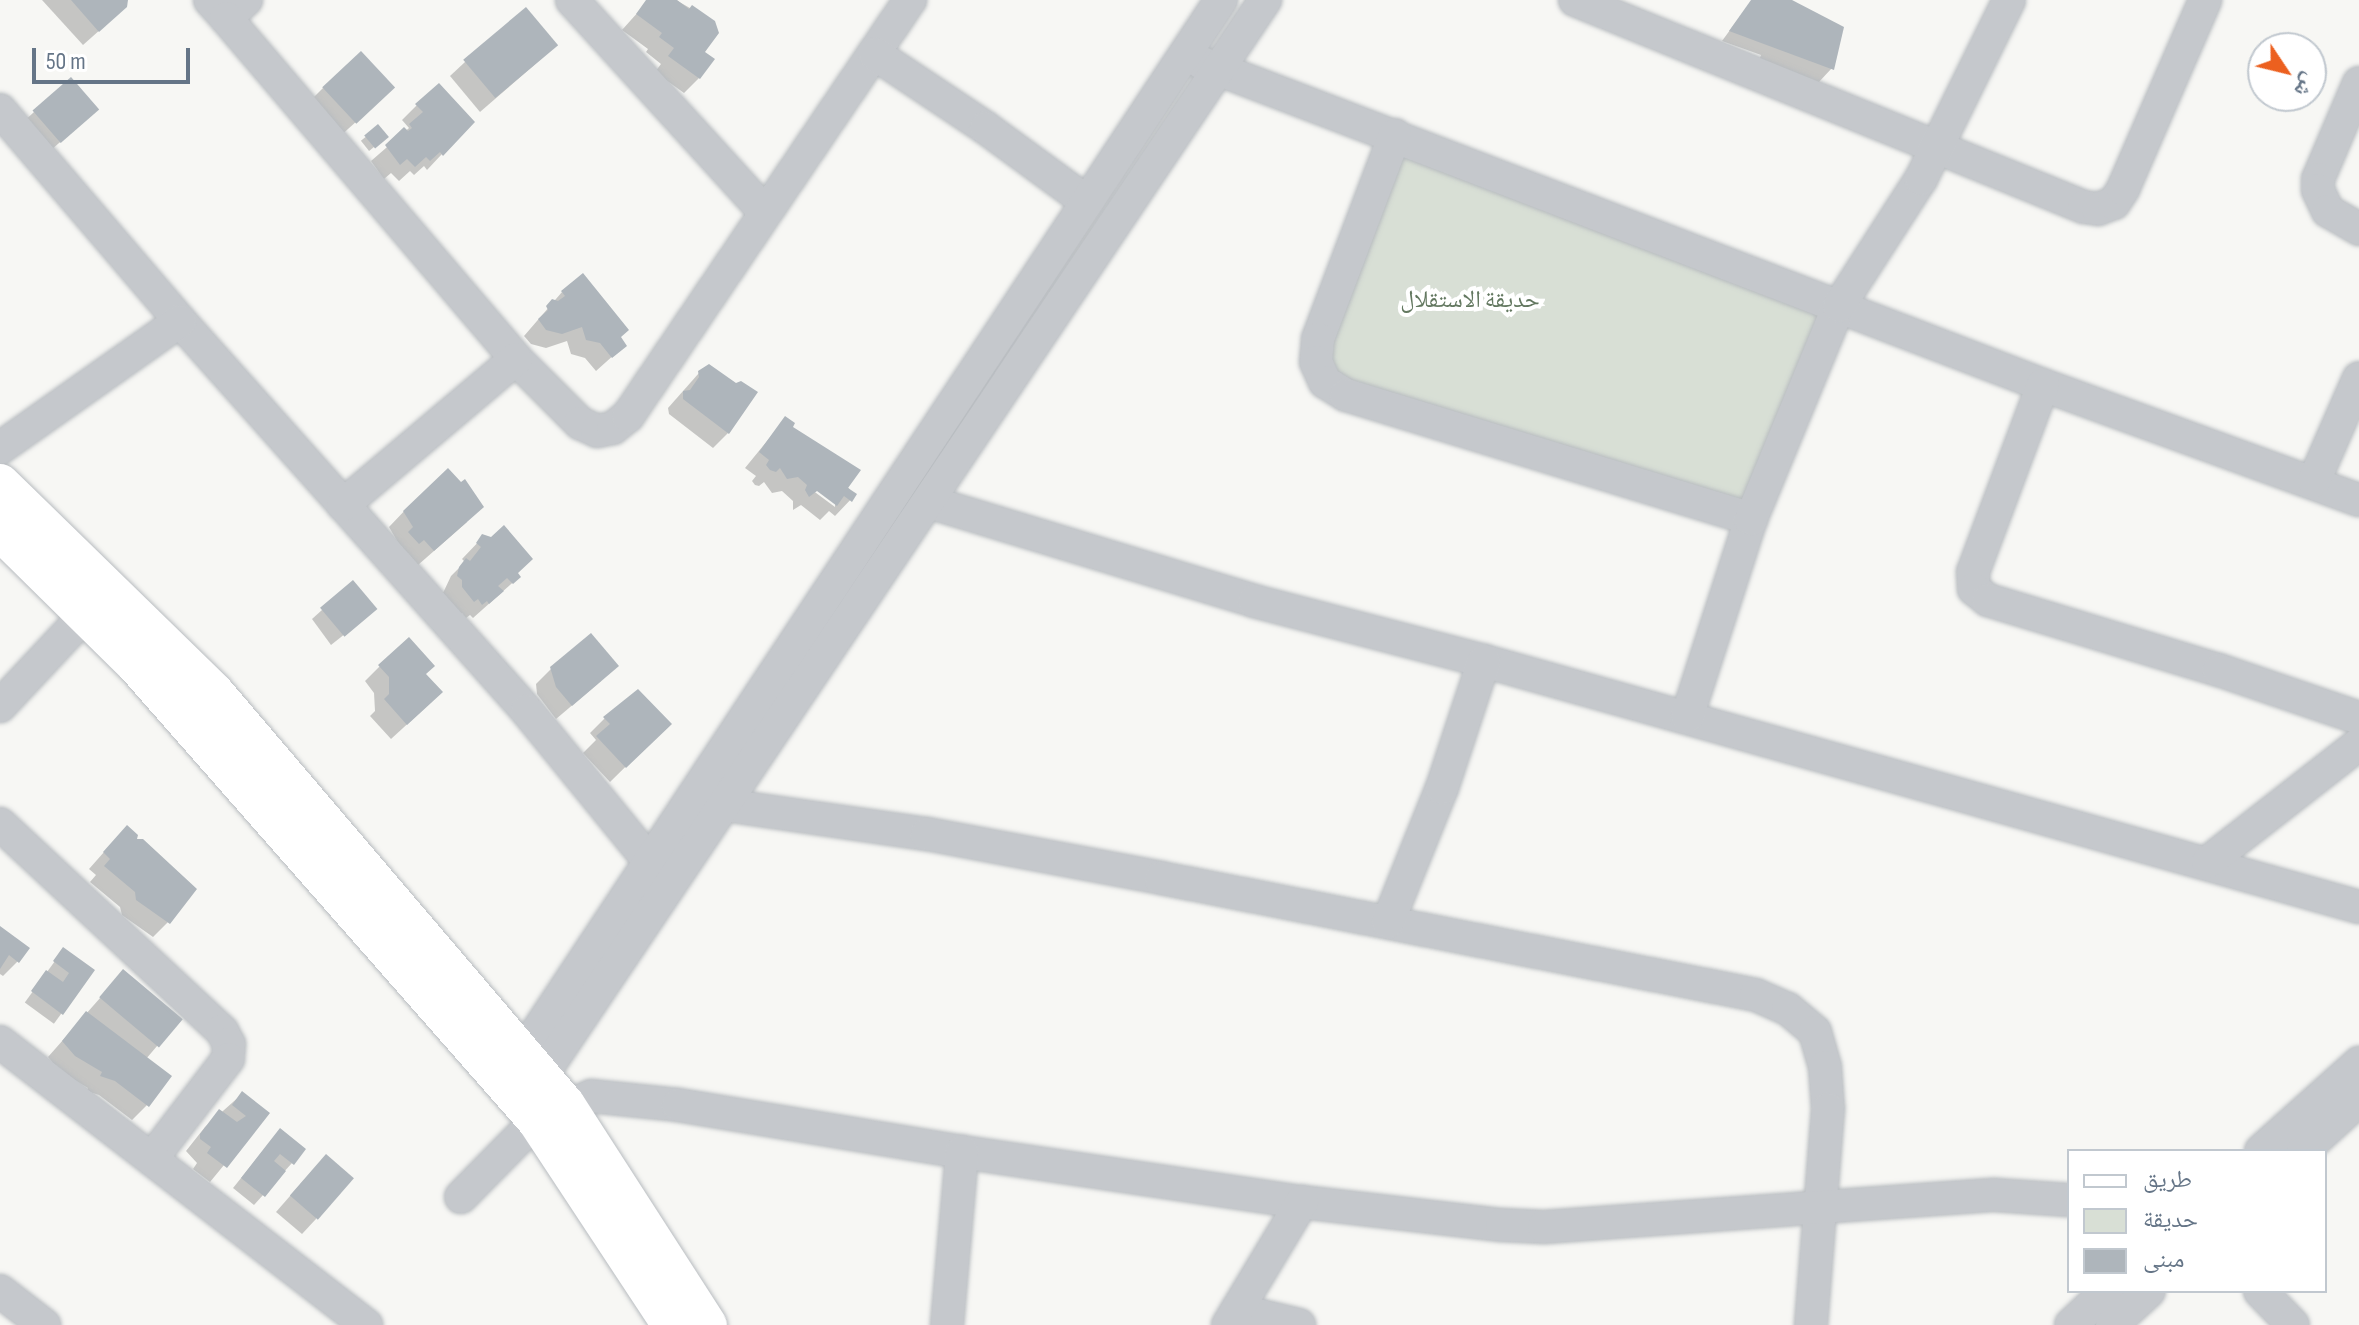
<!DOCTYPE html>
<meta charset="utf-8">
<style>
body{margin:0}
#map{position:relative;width:2359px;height:1325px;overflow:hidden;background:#f7f7f4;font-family:"Sofia Sans Condensed","Noto Naskh Arabic",sans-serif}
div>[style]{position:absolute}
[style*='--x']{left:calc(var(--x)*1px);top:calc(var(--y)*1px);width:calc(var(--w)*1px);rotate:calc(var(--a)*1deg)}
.green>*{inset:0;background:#d8dfd5}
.shadow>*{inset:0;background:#0003;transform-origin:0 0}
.building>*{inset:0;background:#aeb5bb;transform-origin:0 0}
.roads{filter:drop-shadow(0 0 2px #b8bcc0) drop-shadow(0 0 2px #b8bcc0)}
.minor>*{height:32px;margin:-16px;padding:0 16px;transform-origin:16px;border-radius:16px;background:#c5c8cc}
.major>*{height:40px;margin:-20px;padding:0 20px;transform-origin:20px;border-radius:20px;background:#fff}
span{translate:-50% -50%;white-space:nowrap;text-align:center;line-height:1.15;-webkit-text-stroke:8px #fff;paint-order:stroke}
.park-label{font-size:24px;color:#637860}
.legend{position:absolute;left:2067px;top:1149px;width:260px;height:144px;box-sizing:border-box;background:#fff;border:2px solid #c1c8cf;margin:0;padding:10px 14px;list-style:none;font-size:24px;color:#657587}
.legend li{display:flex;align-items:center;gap:16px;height:40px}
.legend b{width:40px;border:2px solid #c1c8cf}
.north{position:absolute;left:2247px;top:32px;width:80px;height:80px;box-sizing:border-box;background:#fff;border:2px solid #c1c8cf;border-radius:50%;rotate:125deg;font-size:22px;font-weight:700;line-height:32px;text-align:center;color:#657587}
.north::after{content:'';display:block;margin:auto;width:28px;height:36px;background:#ec601f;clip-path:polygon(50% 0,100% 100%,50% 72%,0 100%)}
.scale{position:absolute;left:32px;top:48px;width:158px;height:36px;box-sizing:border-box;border:4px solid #657587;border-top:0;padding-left:10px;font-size:24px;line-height:28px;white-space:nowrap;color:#657587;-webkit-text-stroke:6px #fff;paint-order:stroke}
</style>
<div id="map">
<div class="green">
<i style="clip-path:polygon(1395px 135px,1832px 303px,1751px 519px,1346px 395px,1318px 339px)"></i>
</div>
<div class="shadow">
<i style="clip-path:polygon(42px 0,126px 0,110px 21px,83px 45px)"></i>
<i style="clip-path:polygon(676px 0,714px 22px,702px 52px,699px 78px,684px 93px,655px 72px,661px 64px,646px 52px,648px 49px,622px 30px,648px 1px)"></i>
<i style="clip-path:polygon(1752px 0,1781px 0,1832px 68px,1818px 83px,1759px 61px,1761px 55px,1722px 41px)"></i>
<i style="clip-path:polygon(541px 59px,480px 112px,450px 76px,465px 62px)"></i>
<i style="clip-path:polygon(323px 88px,377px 103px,338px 138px,308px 103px)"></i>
<i style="clip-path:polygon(417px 105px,472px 122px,427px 170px,424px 166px,414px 175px,410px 171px,399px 181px,391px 173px,384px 179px,371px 161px,409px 128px,402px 120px)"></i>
<i style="clip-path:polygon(34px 112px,81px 124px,44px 156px,19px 126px)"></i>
<i style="left:378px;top:127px;width:13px;height:22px;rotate:51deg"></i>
<i style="clip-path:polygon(562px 292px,625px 345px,596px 371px,585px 358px,571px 354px,567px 341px,546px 348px,531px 344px,524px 336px)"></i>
<i style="clip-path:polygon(699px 373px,728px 433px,713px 448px,669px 414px,668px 408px)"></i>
<i style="clip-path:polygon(evenodd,785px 419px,855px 495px,835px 516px,829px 511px,820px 520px,801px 505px,793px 510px,793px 501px,782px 491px,772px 493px,764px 482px,759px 486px,755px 485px,752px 481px,756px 476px,745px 468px,785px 419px,810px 484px,835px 502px,835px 507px,808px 487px,810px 484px)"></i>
<i style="clip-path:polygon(409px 506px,467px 522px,418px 565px,408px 553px,403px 558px,395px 548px,399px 544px,389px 527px)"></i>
<i style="clip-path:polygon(483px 537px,519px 577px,473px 618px,470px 615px,466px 618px,462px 613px,458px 616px,443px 593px,451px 576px,465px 562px,462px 559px)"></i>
<i style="clip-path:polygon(322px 610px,365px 618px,331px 645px,312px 619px)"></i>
<i style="clip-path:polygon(380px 666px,424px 674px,426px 707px,391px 739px,370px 716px,375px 711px,374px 693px,365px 681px)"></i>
<i style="clip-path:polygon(551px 669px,601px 681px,556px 719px,537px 694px,536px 684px)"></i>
<i style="clip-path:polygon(605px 718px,669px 724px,610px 782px,583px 753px,596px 740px,590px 733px)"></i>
<i style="clip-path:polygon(134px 841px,168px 922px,153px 937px,122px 915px,120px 907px,90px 882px,96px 875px,89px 869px,112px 843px)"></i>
<i style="clip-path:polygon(0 929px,18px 961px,3px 976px,0 974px)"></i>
<i style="left:63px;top:950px;width:36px;height:65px;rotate:36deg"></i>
<i style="clip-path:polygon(123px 972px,180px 1019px,146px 1059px,147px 1105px,132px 1120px,99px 1095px,87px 1091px,88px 1088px,60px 1071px,48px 1057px)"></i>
<i style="clip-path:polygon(242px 1094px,267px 1113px,210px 1182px,193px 1169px,197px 1163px,186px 1151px,205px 1127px)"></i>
<i style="clip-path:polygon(271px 1141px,292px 1163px,254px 1205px,233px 1188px)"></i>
<i style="clip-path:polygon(311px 1172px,316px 1219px,302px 1234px,276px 1212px)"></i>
</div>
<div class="building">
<i style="clip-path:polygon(71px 0,128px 0,127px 7px,99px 32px)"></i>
<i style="clip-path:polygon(646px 0,677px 0,689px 9px,692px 5px,715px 21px,719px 33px,705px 52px,715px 59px,700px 79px,668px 56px,674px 48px,659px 37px,662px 33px,636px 14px)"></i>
<i style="clip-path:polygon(1751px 0,1792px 0,1844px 27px,1834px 70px,1729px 31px)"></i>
<i style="left:526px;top:7px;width:50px;height:82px;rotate:50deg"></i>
<i style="left:361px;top:51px;width:50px;height:53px;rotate:47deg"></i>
<i style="left:71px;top:77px;width:43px;height:51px;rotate:49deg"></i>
<i style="clip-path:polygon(439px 83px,475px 122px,443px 156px,440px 152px,430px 161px,426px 157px,415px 167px,407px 159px,400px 165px,385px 145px,404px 127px,408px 131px,412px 128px,409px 124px,423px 112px,415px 104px)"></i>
<i style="left:378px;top:124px;width:17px;height:18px;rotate:50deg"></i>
<i style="clip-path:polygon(583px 273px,629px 330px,621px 337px,627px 346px,612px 358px,600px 343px,586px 340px,582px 327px,562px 334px,546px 330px,538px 319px,548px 310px,546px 306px,552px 299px,558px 301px,565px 296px,561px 291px)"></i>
<i style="clip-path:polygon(709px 364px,736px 383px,741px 381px,758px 392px,729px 434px,683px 399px,683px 391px,690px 390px,699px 377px,698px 371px)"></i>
<i style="clip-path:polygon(785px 416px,795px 423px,793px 427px,861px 470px,848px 488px,857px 494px,852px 502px,844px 496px,837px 506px,817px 491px,809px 497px,805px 490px,807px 485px,798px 477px,787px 479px,780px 468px,776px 472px,770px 470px,766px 465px,769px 460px,759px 452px)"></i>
<i style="clip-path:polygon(448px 468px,461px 482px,465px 479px,484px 507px,434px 551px,424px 540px,419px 544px,408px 532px,413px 527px,403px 511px)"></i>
<i style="clip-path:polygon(504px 525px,533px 559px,518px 573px,521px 577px,513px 584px,507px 578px,498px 586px,504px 591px,489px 604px,487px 601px,482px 605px,478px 599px,474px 602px,462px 587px,462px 580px,457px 576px,459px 567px,466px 558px,470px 561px,481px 547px,476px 543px,482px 534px,491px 537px)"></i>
<i style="left:353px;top:580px;width:38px;height:43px;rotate:50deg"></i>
<i style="clip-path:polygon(591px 633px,619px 666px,572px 706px,556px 687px,550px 667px)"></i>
<i style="clip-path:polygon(409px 637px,435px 666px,426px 674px,443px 692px,407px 725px,384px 699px,389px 694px,389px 677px,378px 665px)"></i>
<i style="clip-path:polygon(638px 689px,672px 724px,626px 768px,596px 736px,610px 724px,603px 717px)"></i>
<i style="clip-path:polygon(127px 825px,138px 835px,137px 839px,143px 839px,197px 889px,170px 924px,136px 900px,135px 892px,104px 866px,110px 859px,103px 852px)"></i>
<i style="clip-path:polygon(0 926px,30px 948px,19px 963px,9px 955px,0 969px)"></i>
<i style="clip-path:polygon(63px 947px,95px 970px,63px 1015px,31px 991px,46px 970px,63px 982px,69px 973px,53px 961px)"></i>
<i style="left:123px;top:969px;width:78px;height:37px;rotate:40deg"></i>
<i style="clip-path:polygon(86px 1011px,172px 1076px,149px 1107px,115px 1081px,100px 1076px,102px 1072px,75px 1056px,62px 1041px)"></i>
<i style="clip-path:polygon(242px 1091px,270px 1113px,227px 1168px,207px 1153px,211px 1147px,200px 1139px,200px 1134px,219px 1109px,237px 1122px,246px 1116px,232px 1105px)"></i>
<i style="clip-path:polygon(280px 1128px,306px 1149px,294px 1165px,280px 1154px,274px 1161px,286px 1171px,265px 1197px,241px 1178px)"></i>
<i style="left:326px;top:1154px;width:37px;height:55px;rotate:41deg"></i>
</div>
<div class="roads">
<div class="minor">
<i style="--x:210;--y:0;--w:24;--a:48"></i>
<i style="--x:226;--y:18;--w:27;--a:-42"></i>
<i style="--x:572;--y:0;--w:285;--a:47.7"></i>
<i style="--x:1575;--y:0;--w:549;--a:22.13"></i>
<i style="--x:2084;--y:207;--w:14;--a:8"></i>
<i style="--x:2098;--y:209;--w:17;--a:-21"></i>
<i style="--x:2114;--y:203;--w:17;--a:-57"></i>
<i style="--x:2123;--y:189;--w:206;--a:-66.5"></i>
<i style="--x:226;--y:18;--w:448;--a:49.6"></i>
<i style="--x:516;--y:359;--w:91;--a:45"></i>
<i style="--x:580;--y:423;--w:19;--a:25"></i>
<i style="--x:597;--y:431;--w:16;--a:-11"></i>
<i style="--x:613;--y:428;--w:19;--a:-39"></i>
<i style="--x:628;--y:416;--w:503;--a:-55.87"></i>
<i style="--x:875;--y:54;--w:133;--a:33.7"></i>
<i style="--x:986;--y:128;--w:125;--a:36.2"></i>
<i style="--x:1202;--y:63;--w:901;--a:20.95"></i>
<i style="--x:2043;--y:385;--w:336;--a:20"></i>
<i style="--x:2359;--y:83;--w:104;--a:113.1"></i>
<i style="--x:2318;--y:179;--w:11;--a:90"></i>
<i style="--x:2318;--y:190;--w:23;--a:65"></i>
<i style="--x:2328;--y:211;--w:36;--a:30"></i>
<i style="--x:0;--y:110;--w:277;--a:49.5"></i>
<i style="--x:180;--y:321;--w:522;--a:48.34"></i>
<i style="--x:527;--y:711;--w:196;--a:50.8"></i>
<i style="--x:1395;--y:135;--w:218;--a:110.7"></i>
<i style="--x:1318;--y:339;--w:23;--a:95"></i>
<i style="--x:1316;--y:362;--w:22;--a:66"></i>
<i style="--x:1325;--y:382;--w:25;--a:32"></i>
<i style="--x:1346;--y:395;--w:424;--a:17"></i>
<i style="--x:2043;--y:385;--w:200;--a:110.5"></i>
<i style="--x:1973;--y:572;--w:17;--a:87"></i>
<i style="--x:1974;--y:589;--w:18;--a:38"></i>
<i style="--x:1988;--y:600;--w:241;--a:16.9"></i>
<i style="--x:2219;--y:670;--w:148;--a:18.9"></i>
<i style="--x:0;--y:448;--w:220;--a:-35.2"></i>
<i style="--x:2314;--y:481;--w:112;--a:-66.4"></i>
<i style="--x:929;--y:502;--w:340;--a:16.9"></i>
<i style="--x:1254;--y:601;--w:238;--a:14.6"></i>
<i style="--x:1484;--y:661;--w:909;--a:15.7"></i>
<i style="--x:343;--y:505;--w:226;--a:-40.2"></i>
<i style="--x:0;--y:706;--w:126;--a:-46.9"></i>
<i style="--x:1687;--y:717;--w:208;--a:-72.1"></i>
<i style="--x:1751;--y:519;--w:230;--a:-67.6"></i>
<i style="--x:1839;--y:306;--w:151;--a:-57.2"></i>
<i style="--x:1921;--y:179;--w:199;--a:-63.8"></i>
<i style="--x:725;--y:805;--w:204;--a:8.2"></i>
<i style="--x:927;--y:834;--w:238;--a:10.6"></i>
<i style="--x:1161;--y:878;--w:606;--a:11.12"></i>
<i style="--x:1756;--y:995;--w:35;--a:24"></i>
<i style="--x:1788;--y:1009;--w:35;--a:40"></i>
<i style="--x:1815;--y:1032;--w:36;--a:74"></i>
<i style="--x:1825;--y:1067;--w:42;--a:85.9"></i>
<i style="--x:1828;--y:1109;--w:217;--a:94.5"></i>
<i style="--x:0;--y:824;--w:304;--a:43"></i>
<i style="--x:222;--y:1031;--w:15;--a:62"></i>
<i style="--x:229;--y:1044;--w:15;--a:94"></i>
<i style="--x:228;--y:1059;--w:123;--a:127.4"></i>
<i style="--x:2208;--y:862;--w:192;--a:-38"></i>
<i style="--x:1388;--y:922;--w:144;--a:-68.1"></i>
<i style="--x:1442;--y:788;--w:134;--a:-71.7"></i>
<i style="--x:0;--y:1042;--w:463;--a:37.7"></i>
<i style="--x:509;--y:1074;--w:1289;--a:-56.46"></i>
<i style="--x:528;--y:1096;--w:1321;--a:-56.08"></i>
<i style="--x:2261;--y:1151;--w:132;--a:-41.9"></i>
<i style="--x:2303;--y:1151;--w:76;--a:-42.3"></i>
<i style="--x:461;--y:1197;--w:108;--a:-45.4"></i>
<i style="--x:537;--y:1120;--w:59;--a:-24"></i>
<i style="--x:591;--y:1096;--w:87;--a:5.9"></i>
<i style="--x:678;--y:1105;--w:288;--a:9.4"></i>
<i style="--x:962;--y:1152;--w:344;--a:8.4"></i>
<i style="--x:1302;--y:1202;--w:201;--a:6.6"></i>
<i style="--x:1502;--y:1225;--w:42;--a:2.7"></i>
<i style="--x:1544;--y:1227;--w:452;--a:-4.1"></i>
<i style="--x:1995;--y:1195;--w:74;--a:3.9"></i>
<i style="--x:0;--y:1291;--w:56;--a:37.7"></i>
<i style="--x:2260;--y:1291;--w:47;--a:45.9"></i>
<i style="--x:1237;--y:1310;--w:64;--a:13.6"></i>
<i style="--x:947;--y:1325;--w:174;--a:-85"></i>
<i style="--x:1228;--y:1325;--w:144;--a:-59"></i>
<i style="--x:2071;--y:1325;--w:50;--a:-43.4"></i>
<i style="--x:2112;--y:1325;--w:50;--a:-42.6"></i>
</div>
<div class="major">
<i style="--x:0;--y:484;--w:299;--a:44.3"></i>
<i style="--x:214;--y:693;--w:541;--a:49.57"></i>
<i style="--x:565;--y:1105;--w:262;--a:57.2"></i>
<i style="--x:0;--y:530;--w:192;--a:44.6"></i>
<i style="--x:137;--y:665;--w:606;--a:48.68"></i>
<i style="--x:537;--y:1120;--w:245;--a:56.6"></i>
</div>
</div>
<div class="park-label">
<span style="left:1470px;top:300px">حديقة الاستقلال</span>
</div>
<ul class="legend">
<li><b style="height:10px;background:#fff"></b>طريق</li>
<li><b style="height:22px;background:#d8dfd5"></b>حديقة</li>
<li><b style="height:22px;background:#aeb5bb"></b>مبنى</li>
</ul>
<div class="north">ش</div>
<div class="scale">50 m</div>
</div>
